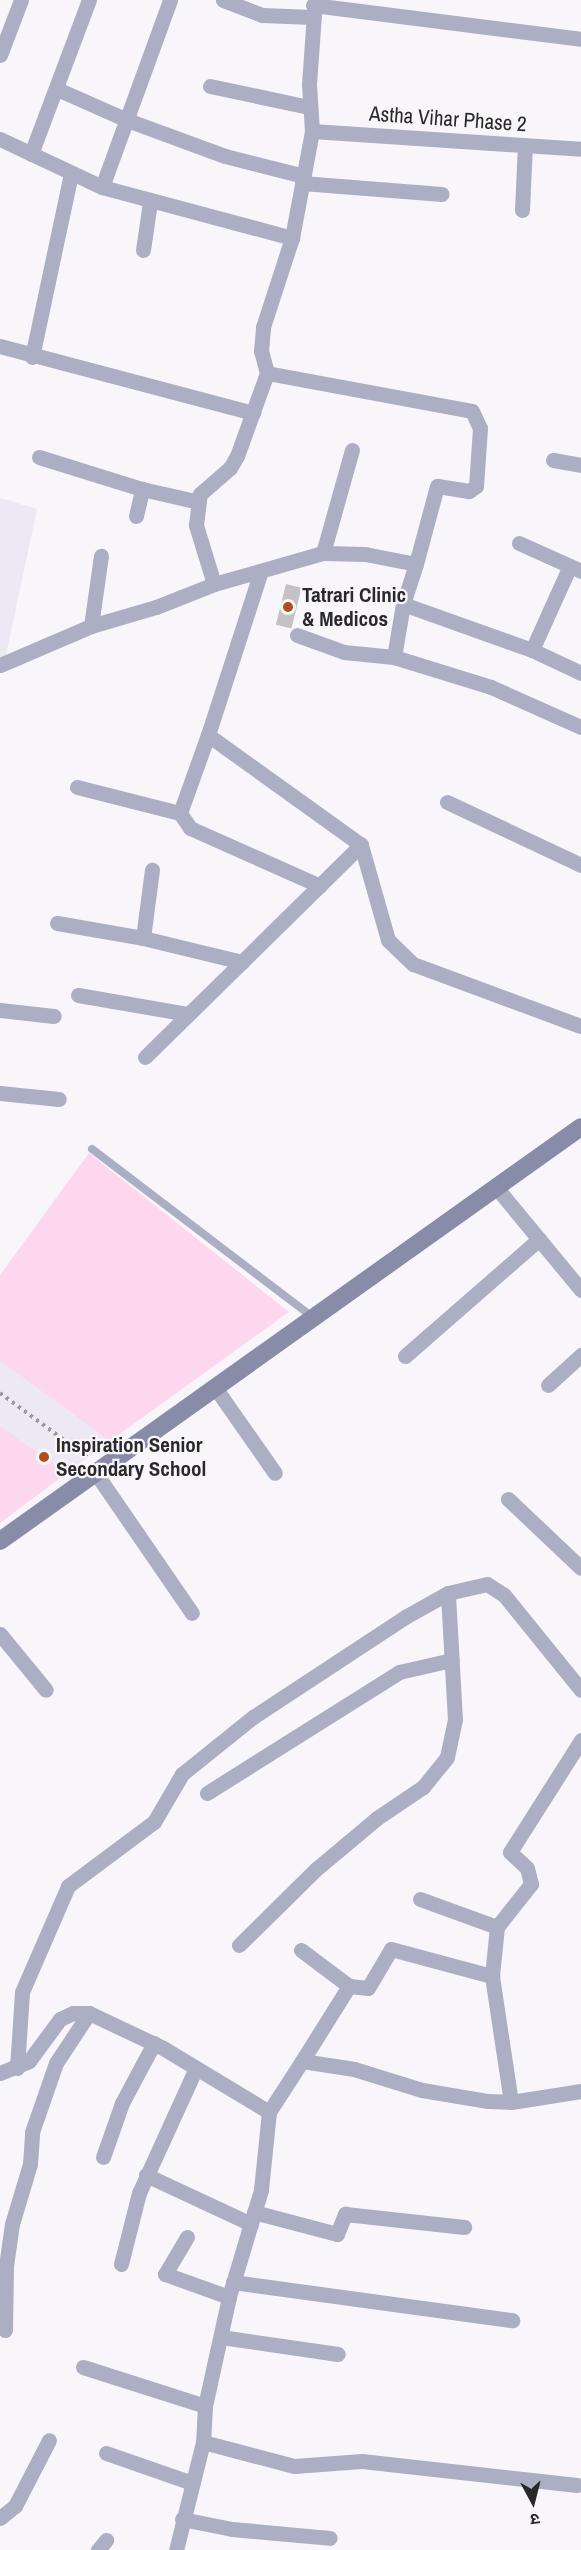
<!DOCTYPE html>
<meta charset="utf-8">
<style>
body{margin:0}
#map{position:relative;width:581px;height:2550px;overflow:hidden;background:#f8f6fb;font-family:"Archivo Narrow","Noto Sans Devanagari",sans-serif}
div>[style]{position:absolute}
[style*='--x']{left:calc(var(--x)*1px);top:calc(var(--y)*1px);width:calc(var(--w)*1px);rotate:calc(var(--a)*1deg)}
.built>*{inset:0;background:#ece8f4}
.green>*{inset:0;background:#fcd7ee}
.building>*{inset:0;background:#c5c2c6;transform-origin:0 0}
.path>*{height:4px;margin-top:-2px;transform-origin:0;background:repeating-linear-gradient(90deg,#99989b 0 3px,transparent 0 7.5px)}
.lane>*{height:8px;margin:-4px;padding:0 4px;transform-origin:4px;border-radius:4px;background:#acafc3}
.street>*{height:15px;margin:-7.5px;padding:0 7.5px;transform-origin:7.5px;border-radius:7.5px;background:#acafc3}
.secondary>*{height:18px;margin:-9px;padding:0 9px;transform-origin:9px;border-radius:9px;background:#888ca8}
.dots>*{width:16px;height:16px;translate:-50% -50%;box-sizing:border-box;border:3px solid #f8f6fb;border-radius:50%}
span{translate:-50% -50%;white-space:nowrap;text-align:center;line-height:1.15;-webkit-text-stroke:4.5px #f8f6fb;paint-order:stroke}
.street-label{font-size:21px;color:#29292a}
.poi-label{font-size:21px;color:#29292a;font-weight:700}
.left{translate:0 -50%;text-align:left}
.north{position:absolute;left:503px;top:2472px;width:60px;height:60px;-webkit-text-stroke:4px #f8f6fb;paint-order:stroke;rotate:173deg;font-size:16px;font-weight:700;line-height:24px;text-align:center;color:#29292a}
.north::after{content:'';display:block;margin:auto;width:21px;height:27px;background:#29292a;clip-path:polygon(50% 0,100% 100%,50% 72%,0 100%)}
</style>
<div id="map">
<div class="built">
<i style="clip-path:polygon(0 498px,37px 509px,6px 655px,0 658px)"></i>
<i style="clip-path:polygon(0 1361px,110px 1441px,0 1523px)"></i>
</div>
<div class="green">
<i style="clip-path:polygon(89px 1153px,289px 1312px,110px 1441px,0 1361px,0 1275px)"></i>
<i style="clip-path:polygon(0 1426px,66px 1473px,0 1523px)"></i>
</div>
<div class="building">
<i style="left:286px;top:584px;width:16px;height:42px;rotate:14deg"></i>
</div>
<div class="path">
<i style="--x:0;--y:1393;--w:108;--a:36.3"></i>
</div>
<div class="lane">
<i style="--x:92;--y:1149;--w:275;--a:37.3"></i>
</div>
<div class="street">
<i style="--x:223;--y:0;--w:42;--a:21"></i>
<i style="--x:262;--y:15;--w:50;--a:2.3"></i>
<i style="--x:313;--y:5;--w:270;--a:7.2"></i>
<i style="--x:0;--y:55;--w:59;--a:-69.1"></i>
<i style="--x:210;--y:86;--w:101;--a:12"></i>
<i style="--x:57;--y:89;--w:77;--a:23.9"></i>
<i style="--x:127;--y:120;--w:104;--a:20.2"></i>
<i style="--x:225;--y:156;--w:81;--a:14.2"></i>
<i style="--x:312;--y:131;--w:270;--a:3.8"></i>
<i style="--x:0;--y:139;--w:113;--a:25.2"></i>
<i style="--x:102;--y:187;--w:197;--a:15"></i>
<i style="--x:31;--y:154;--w:165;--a:-69.4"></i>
<i style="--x:302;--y:183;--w:140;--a:4.5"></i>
<i style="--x:102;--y:187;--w:199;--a:-70"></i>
<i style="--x:522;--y:210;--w:65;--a:-87.4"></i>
<i style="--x:143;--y:250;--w:49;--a:-81.7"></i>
<i style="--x:0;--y:346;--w:262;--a:14.8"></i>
<i style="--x:32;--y:357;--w:188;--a:-78"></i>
<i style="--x:267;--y:373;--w:208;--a:10.5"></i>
<i style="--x:472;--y:411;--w:19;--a:65"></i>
<i style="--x:480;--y:428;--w:58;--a:93.9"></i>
<i style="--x:476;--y:486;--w:9;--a:144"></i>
<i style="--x:469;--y:491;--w:32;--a:-171"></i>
<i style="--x:437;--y:486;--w:81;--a:105.1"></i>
<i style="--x:39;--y:457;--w:108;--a:17.3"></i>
<i style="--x:142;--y:489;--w:58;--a:12.8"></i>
<i style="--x:553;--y:460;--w:28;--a:10"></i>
<i style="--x:136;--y:516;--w:28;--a:-77"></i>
<i style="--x:519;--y:543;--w:68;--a:24.3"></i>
<i style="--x:323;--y:553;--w:107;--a:-74.3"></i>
<i style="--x:260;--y:574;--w:169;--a:107.9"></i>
<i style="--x:208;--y:735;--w:188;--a:35.7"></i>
<i style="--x:361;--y:845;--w:99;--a:74.1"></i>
<i style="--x:388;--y:940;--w:35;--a:44"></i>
<i style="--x:413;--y:964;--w:179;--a:20.3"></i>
<i style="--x:214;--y:584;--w:62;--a:-107"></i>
<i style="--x:196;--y:525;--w:31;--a:-83"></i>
<i style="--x:200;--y:494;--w:40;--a:-41"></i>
<i style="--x:230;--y:468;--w:14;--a:-60"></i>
<i style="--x:237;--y:456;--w:88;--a:-70.1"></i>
<i style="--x:267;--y:373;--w:23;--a:-105"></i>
<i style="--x:261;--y:351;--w:24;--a:-85"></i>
<i style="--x:263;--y:327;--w:94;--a:-72"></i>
<i style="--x:292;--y:238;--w:109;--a:-79.4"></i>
<i style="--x:312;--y:131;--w:47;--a:-93.7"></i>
<i style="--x:309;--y:84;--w:84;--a:-85.9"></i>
<i style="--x:403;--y:604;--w:137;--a:19.6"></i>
<i style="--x:532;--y:650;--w:54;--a:25.1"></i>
<i style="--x:91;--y:626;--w:71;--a:-81.9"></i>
<i style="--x:297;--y:635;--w:50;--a:19.9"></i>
<i style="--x:344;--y:652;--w:50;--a:5.7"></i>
<i style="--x:532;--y:650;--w:92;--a:-65.7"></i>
<i style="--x:0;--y:665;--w:99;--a:-23.2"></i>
<i style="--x:91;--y:626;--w:68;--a:-16.3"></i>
<i style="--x:156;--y:607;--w:62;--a:-21.6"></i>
<i style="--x:214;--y:584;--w:113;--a:-15.9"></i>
<i style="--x:323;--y:553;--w:42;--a:1.4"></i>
<i style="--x:365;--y:554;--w:52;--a:11.1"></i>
<i style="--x:416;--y:564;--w:42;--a:108"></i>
<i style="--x:403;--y:604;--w:54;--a:99.6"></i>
<i style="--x:394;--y:657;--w:102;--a:17.2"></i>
<i style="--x:491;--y:687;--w:98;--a:24"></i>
<i style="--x:77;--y:787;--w:106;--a:14.2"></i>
<i style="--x:180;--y:813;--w:18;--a:56"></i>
<i style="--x:190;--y:828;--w:142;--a:24"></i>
<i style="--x:447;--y:802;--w:148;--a:25.2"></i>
<i style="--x:180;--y:813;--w:83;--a:-70.3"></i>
<i style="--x:57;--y:923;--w:87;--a:9.9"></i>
<i style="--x:143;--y:938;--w:102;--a:13.6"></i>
<i style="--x:143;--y:938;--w:69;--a:-82.5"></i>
<i style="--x:78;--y:995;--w:112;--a:9.8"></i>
<i style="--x:0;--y:1010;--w:54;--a:6.3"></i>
<i style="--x:145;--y:1057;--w:303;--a:-44.5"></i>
<i style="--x:0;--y:1093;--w:59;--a:5.8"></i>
<i style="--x:495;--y:1186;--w:135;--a:50.4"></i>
<i style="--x:405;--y:1356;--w:178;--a:-41.1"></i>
<i style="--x:548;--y:1385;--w:45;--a:-42.3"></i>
<i style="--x:214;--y:1386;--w:106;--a:55"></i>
<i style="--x:95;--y:1472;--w:171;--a:55.5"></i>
<i style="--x:508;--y:1499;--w:100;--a:43.4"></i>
<i style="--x:0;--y:1634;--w:72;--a:50.6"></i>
<i style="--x:207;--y:1793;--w:227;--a:-32.2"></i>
<i style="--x:399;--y:1672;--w:54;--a:-12.8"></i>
<i style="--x:420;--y:1899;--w:82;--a:20"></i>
<i style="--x:239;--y:1945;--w:107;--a:-44.6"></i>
<i style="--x:315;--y:1870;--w:81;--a:-40"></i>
<i style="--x:377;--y:1818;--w:55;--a:-34"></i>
<i style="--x:423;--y:1787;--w:38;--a:-51"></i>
<i style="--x:447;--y:1757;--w:38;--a:-78"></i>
<i style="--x:455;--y:1720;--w:127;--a:-93.2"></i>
<i style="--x:301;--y:1950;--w:60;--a:36.9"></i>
<i style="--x:302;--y:2061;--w:89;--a:-57.9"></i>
<i style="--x:349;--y:1986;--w:19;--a:6"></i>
<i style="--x:368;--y:1988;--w:45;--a:-59.5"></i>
<i style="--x:391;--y:1949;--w:105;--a:15"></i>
<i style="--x:17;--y:2068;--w:76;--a:-86.2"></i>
<i style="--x:22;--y:1992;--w:116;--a:-66.5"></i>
<i style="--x:68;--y:1886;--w:107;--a:-36.7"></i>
<i style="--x:154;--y:1822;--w:56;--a:-59.7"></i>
<i style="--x:182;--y:1774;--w:91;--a:-38.8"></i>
<i style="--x:253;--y:1717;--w:182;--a:-33.3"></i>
<i style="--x:405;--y:1617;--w:49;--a:-29.2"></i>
<i style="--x:448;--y:1593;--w:40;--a:-13"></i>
<i style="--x:487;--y:1584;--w:20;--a:33"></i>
<i style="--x:504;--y:1595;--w:122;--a:51"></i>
<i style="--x:0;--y:2073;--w:31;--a:-22"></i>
<i style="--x:29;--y:2061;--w:52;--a:-53.6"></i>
<i style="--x:60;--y:2019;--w:14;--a:-25"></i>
<i style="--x:73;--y:2013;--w:16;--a:0"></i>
<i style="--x:89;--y:2013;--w:82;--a:25.3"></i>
<i style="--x:163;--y:2048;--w:124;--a:31.1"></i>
<i style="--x:269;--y:2112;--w:78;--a:95.9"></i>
<i style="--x:261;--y:2190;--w:112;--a:106.7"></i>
<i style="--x:229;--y:2297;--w:112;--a:102.4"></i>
<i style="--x:205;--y:2406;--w:36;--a:93"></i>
<i style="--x:203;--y:2442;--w:111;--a:104"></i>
<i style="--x:511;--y:2102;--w:127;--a:-98.6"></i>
<i style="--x:492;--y:1976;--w:49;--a:-84.2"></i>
<i style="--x:497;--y:1927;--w:55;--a:-51.7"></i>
<i style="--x:531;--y:1884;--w:16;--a:-104"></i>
<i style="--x:527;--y:1868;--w:23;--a:-137"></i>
<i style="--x:510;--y:1852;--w:133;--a:-57.6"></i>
<i style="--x:269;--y:2112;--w:61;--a:-57.1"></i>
<i style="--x:302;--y:2061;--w:53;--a:8.7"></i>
<i style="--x:354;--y:2069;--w:71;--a:17.2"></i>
<i style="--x:422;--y:2090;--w:67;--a:9.5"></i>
<i style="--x:488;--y:2101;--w:23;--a:2"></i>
<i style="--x:511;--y:2102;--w:71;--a:-8.9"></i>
<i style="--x:103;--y:2157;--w:57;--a:-70.6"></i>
<i style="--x:122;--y:2103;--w:68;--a:-61.9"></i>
<i style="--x:146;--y:2175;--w:116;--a:25"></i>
<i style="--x:254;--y:2212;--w:86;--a:14.8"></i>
<i style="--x:337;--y:2234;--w:22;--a:-68"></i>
<i style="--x:345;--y:2214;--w:120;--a:6.2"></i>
<i style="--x:187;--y:2237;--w:43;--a:120.7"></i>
<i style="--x:165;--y:2274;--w:68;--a:19.8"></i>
<i style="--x:121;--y:2264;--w:73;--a:-75.8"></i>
<i style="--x:139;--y:2193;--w:137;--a:-65.5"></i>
<i style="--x:233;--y:2282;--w:282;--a:7.8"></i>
<i style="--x:5;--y:2330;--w:64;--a:-89.1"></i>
<i style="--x:6;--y:2266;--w:42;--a:-81.9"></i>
<i style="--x:12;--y:2224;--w:63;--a:-73.3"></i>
<i style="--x:30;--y:2164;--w:32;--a:-86"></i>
<i style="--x:32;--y:2132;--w:73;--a:-70.8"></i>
<i style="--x:56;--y:2063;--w:60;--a:-56.6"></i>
<i style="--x:221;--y:2337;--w:118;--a:8.3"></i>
<i style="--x:83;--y:2367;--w:128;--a:17.7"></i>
<i style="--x:203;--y:2442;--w:94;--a:14.8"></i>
<i style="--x:294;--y:2466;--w:68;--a:-4.2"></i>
<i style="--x:362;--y:2461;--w:216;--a:6.4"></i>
<i style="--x:106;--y:2453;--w:91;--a:19.2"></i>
<i style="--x:0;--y:2518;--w:19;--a:-39"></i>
<i style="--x:15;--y:2506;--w:74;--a:-62.7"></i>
<i style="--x:182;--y:2519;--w:51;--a:11.3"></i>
<i style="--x:232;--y:2529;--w:98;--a:5.2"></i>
<i style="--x:98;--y:2550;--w:13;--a:-51"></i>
</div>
<div class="secondary">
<i style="--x:0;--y:1541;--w:713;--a:-35.47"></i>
</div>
<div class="dots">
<i style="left:288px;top:607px;background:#b24d1c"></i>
<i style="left:44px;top:1457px;background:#b24d1c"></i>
</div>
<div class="street-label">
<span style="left:448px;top:119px;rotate:4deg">Astha Vihar Phase 2</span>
</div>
<div class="poi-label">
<span class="left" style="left:302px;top:607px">Tatrari Clinic<br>&amp; Medicos</span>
<span class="left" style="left:56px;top:1457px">Inspiration Senior<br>Secondary School</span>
</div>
<div class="north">उ</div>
</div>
